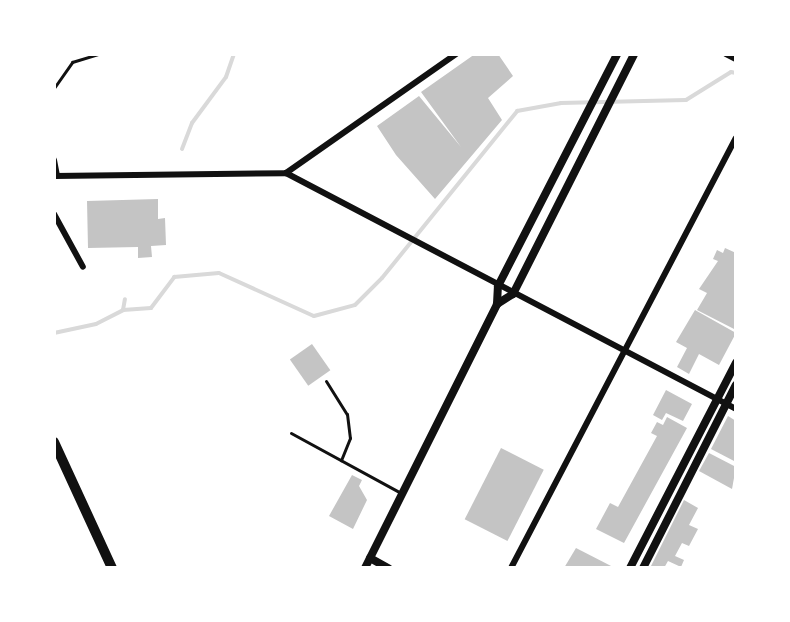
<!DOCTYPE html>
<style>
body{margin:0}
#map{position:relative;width:790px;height:622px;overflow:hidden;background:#fff;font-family:"Crimson Pro",serif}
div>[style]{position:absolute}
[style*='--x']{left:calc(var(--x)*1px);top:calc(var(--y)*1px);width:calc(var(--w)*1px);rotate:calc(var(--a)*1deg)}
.stream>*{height:4px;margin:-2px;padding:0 2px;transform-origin:2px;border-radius:2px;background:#d9d9d9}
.building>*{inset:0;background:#c4c4c4;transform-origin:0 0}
.service>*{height:3px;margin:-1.5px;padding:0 1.5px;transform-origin:1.5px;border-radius:1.5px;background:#111}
.minor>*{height:6px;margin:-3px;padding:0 3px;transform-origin:3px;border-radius:3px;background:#111}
.tertiary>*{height:8px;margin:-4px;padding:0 4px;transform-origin:4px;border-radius:4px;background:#111}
.secondary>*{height:8px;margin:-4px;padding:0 4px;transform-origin:4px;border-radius:4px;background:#111}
.trunk>*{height:10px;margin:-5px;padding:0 5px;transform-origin:5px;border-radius:5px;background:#111}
span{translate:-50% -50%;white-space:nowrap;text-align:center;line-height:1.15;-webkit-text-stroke:6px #fff;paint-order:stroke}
.frame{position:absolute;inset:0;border:56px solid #fff;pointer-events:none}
</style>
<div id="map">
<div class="stream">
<i style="--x:182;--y:149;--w:28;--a:-69"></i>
<i style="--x:192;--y:123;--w:57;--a:-53.5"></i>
<i style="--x:226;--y:77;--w:24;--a:-71"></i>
<i style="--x:123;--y:310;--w:28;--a:-4"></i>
<i style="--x:151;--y:308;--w:39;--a:-53"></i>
<i style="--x:174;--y:277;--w:45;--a:-5.1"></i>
<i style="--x:219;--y:273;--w:104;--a:24.4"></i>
<i style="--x:314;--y:316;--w:42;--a:-15"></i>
<i style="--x:355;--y:305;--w:38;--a:-45"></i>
<i style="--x:382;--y:278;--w:215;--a:-51"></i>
<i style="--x:517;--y:111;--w:45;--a:-10.3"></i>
<i style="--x:561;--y:103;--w:125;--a:-1.4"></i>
<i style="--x:686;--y:100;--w:53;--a:-31.9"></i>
<i style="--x:731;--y:72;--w:5;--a:11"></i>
<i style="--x:54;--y:333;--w:43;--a:-12.1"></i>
<i style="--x:96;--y:324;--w:30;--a:-27"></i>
<i style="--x:123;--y:310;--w:11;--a:-80"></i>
</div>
<div class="building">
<i style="clip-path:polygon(475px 54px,498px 54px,513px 76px,488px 98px,502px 120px,435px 199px,396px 155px,377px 126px,419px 96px,461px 147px,421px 92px)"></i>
<i style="clip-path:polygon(158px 199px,158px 219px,165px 218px,166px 245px,151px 246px,152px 257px,138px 258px,138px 247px,88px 248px,87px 201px)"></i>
<i style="clip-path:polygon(725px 248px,736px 253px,736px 330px,697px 310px,707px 293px,699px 289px,718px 261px,713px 259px,717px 250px,723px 253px)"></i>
<i style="clip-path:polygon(695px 310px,736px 333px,719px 365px,699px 354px,689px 374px,677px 367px,687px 348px,676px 342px)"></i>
<i style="left:312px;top:344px;width:32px;height:27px;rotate:55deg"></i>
<i style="clip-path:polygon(666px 390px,692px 404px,683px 421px,666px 413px,662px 420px,653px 415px)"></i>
<i style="clip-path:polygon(728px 416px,736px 421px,736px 462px,711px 449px)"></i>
<i style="clip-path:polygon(667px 417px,687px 428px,624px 543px,596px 529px,610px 503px,618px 507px,657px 436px,651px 433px,657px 422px,663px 425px)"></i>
<i style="left:501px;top:448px;width:48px;height:80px;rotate:27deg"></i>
<i style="clip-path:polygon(709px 453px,736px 467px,732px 489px,699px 471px)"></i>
<i style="clip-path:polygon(352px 475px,362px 480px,359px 486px,367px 500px,353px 529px,329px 516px)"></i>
<i style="clip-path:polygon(684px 500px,698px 508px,689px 525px,698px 529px,689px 546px,682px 543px,675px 556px,684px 560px,681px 567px,668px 561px,664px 568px,650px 568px)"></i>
<i style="clip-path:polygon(576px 548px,615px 568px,564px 568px)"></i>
</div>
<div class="service">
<i style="--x:54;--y:88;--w:32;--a:-55"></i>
<i style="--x:72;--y:62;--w:28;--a:-17"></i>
<i style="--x:326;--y:381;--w:39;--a:58"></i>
<i style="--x:347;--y:414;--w:24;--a:83"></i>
<i style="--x:350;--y:438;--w:24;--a:112"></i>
<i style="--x:291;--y:433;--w:125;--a:28.6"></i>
</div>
<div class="minor">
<i style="--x:726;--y:54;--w:11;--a:27"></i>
<i style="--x:54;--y:160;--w:16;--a:79"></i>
<i style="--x:286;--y:173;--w:508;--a:27.67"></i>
<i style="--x:54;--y:176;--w:232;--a:-0.7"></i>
<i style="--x:286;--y:173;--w:208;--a:-35"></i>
<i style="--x:54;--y:214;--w:60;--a:61.3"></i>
<i style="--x:511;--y:568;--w:485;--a:-62.4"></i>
</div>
<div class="tertiary">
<i style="--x:497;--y:304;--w:19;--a:-32"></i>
<i style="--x:513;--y:294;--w:269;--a:-63.2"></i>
<i style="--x:370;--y:558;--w:21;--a:29"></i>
<i style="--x:365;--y:568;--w:295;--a:-63.4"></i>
<i style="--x:497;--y:304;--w:18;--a:-87"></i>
<i style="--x:498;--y:286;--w:261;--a:-62.8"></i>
</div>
<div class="secondary">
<i style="--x:630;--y:568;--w:231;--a:-62.7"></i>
<i style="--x:643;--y:568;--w:205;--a:-63.1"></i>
</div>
<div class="trunk">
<i style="--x:54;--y:442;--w:139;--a:65.3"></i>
</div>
<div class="frame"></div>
</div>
